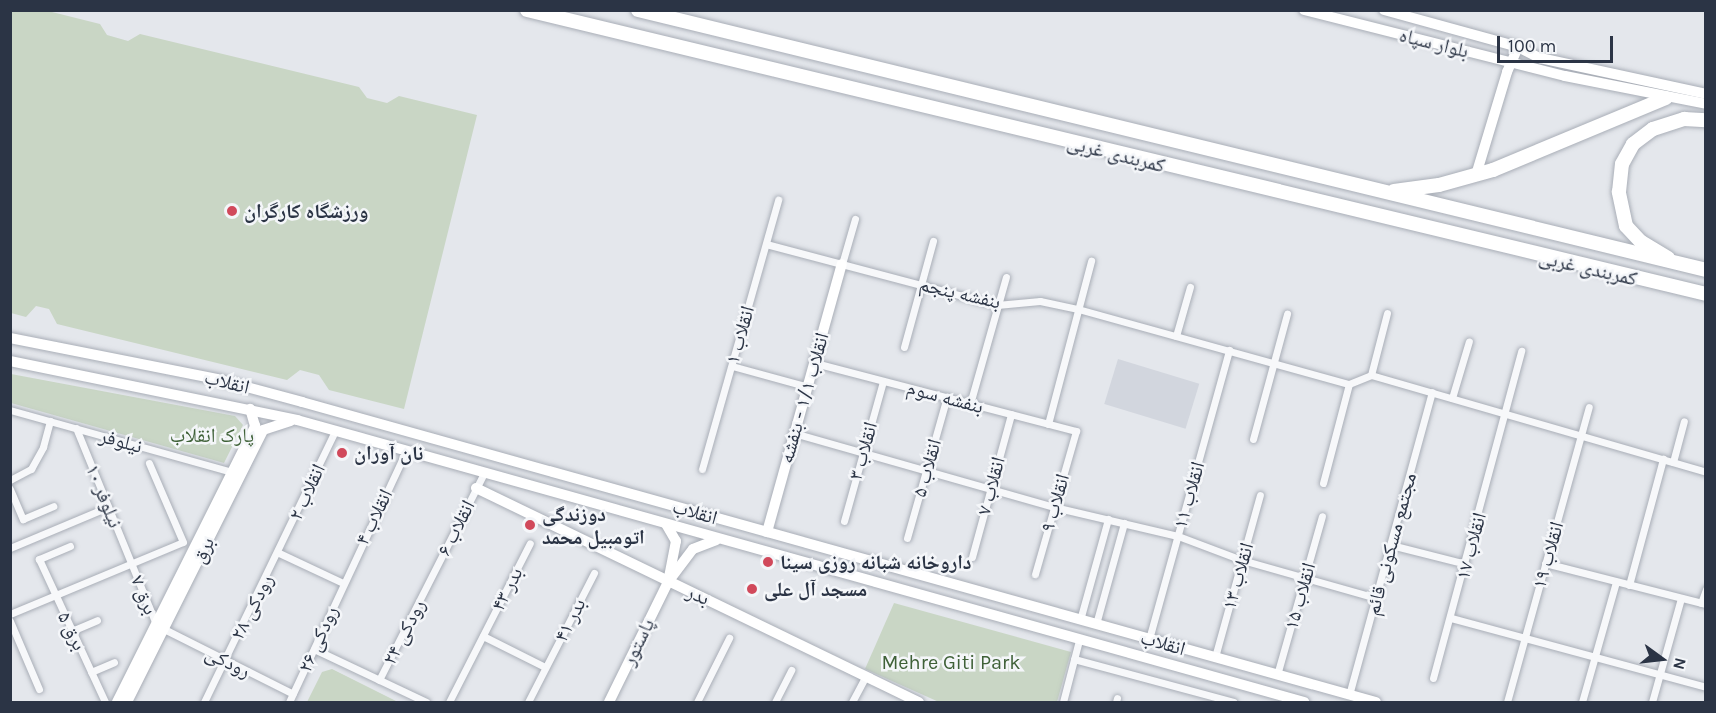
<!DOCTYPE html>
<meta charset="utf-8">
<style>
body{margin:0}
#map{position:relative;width:1716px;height:713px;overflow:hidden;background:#e4e7ec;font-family:Karla,"Noto Naskh Arabic",sans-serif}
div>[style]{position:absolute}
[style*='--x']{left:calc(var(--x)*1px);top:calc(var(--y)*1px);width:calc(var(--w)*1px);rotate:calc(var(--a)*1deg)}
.built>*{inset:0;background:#d2d6de;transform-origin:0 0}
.green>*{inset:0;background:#c9d6c5}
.roads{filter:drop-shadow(0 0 2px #a9aeb7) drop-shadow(0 0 2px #a9aeb7)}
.street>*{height:7px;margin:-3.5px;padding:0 3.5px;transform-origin:3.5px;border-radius:3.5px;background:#f7f8fa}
.secondary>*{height:10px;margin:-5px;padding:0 5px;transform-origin:5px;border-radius:5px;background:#fff}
.highway>*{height:14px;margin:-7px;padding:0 7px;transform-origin:7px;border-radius:7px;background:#fff}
.dots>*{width:16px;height:16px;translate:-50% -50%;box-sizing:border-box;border:3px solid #f4f6f9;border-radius:50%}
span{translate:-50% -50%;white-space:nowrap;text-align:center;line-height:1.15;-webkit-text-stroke:5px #f4f6f9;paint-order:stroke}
.street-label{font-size:20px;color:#2b3445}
.poi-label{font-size:20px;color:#2b3445;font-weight:700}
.left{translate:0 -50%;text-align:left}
.park-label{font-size:20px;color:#3f6138}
.frame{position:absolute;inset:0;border:12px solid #2b3445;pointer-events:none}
.north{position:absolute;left:1632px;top:629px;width:60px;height:60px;-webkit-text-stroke:4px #f4f6f9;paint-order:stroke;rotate:105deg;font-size:16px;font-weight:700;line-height:24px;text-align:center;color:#2b3445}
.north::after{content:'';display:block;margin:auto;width:21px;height:27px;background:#2b3445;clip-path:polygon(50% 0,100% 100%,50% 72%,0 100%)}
.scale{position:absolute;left:1497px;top:36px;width:116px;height:27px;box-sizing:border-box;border:3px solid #2b3445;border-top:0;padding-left:8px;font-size:18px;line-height:21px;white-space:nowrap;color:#2b3445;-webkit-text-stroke:4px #f4f6f9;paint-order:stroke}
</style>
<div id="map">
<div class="built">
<i style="left:1118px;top:359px;width:85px;height:47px;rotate:17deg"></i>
</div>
<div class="green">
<i style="clip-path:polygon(10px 11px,48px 11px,100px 24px,107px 35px,128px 41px,140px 34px,359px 87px,367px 98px,387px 103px,399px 96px,477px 115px,404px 409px,329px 390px,319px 375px,300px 370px,287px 380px,57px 324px,49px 309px,36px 306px,26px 317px,11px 313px)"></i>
<i style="clip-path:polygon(11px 374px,235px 416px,243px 425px,224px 463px,11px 403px)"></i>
<i style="clip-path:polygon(894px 603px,1071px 652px,1057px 702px,939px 702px,865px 669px)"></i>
<i style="clip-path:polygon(332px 669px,398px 702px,307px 702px,322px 672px)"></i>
</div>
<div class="roads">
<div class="street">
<i style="--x:766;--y:244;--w:239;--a:14.8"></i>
<i style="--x:997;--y:305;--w:43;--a:-5.3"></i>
<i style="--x:1040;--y:301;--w:39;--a:12"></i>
<i style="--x:1078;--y:309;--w:281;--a:15.5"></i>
<i style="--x:1349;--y:384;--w:24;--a:-22"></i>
<i style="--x:1371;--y:375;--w:349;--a:16.1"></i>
<i style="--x:842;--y:264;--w:47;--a:-73.9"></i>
<i style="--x:1176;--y:336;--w:51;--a:-74.1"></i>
<i style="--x:904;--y:347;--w:110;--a:-74.7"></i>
<i style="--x:815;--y:363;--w:270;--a:14.6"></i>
<i style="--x:1076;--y:431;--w:149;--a:106"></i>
<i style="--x:732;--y:366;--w:79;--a:15.4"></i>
<i style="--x:1371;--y:375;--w:64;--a:-75.5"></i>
<i style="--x:1452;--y:398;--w:59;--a:-73.4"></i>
<i style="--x:970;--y:404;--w:132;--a:-74.2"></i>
<i style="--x:10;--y:410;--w:230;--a:15.6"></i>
<i style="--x:1048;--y:424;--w:169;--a:-75.2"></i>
<i style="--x:76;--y:428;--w:214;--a:67.8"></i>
<i style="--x:794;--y:433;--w:270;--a:15.9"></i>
<i style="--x:1054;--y:507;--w:127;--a:13.2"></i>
<i style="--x:1178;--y:536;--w:68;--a:20.6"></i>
<i style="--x:1242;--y:560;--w:139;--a:15.8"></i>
<i style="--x:1253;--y:439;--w:130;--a:-74.8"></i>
<i style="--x:1673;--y:462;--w:42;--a:-75"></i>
<i style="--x:702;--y:469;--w:280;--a:-74.2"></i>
<i style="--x:10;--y:480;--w:24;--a:-28"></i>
<i style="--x:31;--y:469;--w:25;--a:-61"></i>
<i style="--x:43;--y:447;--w:27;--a:-75"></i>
<i style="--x:1323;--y:483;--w:102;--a:-75.3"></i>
<i style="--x:10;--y:489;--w:33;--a:67"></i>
<i style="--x:23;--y:519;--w:33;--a:-23"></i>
<i style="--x:844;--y:521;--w:145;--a:-74.4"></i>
<i style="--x:907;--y:538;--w:147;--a:-74.2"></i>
<i style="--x:1391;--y:545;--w:77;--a:14.2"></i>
<i style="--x:70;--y:546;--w:34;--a:157"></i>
<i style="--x:39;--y:559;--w:157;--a:65.2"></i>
<i style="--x:10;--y:548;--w:106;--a:-22.7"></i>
<i style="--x:279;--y:553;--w:71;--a:25.1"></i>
<i style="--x:972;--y:557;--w:148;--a:-74.7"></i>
<i style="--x:1545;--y:563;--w:166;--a:14.3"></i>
<i style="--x:1629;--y:585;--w:131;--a:-74.9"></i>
<i style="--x:1701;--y:603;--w:15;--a:-70"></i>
<i style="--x:10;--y:614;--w:187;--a:-22.6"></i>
<i style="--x:183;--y:542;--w:86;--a:-113.3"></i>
<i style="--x:1451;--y:618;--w:264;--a:15.1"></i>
<i style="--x:1080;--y:620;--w:105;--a:-74.5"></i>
<i style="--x:10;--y:621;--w:74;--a:66.9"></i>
<i style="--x:1096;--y:624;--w:105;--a:-74.5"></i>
<i style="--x:164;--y:629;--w:144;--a:26.7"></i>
<i style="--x:74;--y:630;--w:25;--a:-23"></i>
<i style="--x:483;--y:636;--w:69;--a:26.6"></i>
<i style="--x:1149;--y:639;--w:300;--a:-74.5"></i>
<i style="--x:314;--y:649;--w:124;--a:25.3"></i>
<i style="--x:1215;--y:657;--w:168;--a:-74.5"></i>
<i style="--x:1074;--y:659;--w:165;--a:15.1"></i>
<i style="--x:91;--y:672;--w:25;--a:-23"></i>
<i style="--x:1277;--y:675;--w:165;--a:-74.2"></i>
<i style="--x:1433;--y:678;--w:339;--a:-74.9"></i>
<i style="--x:379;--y:680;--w:232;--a:-63.1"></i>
<i style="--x:1349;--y:695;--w:314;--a:-74.7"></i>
<i style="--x:204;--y:702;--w:301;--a:-64.2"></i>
<i style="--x:289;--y:702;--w:277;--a:-65"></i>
<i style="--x:449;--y:702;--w:178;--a:-63"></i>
<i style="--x:528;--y:702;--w:145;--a:-62.9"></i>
<i style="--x:697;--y:702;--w:72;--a:-63.4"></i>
<i style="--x:775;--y:702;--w:36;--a:-63"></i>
<i style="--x:852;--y:702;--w:30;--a:-62"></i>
<i style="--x:1063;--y:702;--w:64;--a:-75.5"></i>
<i style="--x:1116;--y:702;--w:4;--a:-76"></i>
<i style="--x:1507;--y:702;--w:306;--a:-74.5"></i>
<i style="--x:1582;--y:702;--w:125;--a:-74.2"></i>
<i style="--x:1652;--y:702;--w:108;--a:-74.4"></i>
</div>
<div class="secondary">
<i style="--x:1304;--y:10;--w:269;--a:14.2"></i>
<i style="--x:1565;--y:76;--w:144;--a:11.2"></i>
<i style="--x:1384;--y:10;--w:139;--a:15.4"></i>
<i style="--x:1518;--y:47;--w:25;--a:27"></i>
<i style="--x:1540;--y:58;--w:170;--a:12.2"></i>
<i style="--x:1476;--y:175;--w:108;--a:-73.2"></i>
<i style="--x:1507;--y:72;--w:27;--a:-66"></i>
<i style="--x:10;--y:338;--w:211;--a:11.2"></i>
<i style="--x:217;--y:379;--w:88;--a:15.1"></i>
<i style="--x:302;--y:402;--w:1115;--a:15.61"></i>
<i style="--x:10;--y:361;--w:293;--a:11.6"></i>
<i style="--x:297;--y:420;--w:1046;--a:15.64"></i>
<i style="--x:476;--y:488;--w:492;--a:25.8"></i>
<i style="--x:666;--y:524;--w:20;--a:60"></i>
<i style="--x:676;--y:541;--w:36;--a:101"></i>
<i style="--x:767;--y:532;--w:278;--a:-74.4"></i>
<i style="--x:117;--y:702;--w:309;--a:-63.4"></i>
<i style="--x:255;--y:426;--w:18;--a:-106"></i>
<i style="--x:127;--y:702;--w:304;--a:-63.4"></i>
<i style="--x:263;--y:430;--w:29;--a:-18"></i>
<i style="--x:609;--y:702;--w:134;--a:-63.8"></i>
<i style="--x:668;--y:582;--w:41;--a:-52.9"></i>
<i style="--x:693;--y:549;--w:25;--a:-21"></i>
</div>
<div class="highway">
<i style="--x:527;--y:10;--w:1213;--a:13.54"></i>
<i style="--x:638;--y:10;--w:1099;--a:13.68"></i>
<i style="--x:1394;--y:191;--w:45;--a:-7.6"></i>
<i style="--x:1439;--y:185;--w:56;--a:-15.5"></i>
<i style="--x:1493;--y:170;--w:187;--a:-22.6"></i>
<i style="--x:1668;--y:258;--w:31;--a:-149"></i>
<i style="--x:1641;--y:242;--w:22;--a:-133"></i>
<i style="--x:1626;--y:226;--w:35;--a:-102"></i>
<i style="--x:1619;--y:192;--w:28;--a:-84"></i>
<i style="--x:1622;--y:164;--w:23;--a:-61"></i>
<i style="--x:1633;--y:144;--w:25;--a:-37"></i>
<i style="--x:1653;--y:129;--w:33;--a:-18"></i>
<i style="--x:1684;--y:119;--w:22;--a:3"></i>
</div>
</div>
<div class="dots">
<i style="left:232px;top:211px;background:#d1495b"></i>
<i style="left:342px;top:453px;background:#d1495b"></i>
<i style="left:530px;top:525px;background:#d1495b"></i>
<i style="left:768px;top:562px;background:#d1495b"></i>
<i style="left:752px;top:589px;background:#d1495b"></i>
</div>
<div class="street-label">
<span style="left:1434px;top:43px;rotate:14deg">بلوار سپاه</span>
<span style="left:1116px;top:154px;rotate:14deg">کمربندی غربی</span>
<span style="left:1588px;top:268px;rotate:13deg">کمربندی غربی</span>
<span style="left:960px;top:293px;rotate:13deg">بنفشه پنجم</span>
<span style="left:740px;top:335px;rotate:-74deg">انقلاب ۱</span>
<span style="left:227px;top:382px;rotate:14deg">انقلاب</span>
<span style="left:945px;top:397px;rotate:15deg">بنفشه سوم</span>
<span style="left:804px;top:398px;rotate:-74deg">انقلاب ۱/۱ - بنفشه</span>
<span style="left:121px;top:441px;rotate:16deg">نیلوفر</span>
<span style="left:863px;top:451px;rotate:-74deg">انقلاب ۳</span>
<span style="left:927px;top:468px;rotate:-74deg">انقلاب ۵</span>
<span style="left:991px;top:486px;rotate:-75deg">انقلاب ۷</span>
<span style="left:307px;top:492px;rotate:-65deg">انقلاب ۲</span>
<span style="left:1189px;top:495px;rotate:-74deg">انقلاب ۱۱</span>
<span style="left:104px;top:496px;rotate:68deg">نیلوفر ۱۰</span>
<span style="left:1055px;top:503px;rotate:-74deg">انقلاب ۹</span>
<span style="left:695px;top:512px;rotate:16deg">انقلاب</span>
<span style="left:374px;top:517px;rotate:-64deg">انقلاب ۴</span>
<span style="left:456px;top:528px;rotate:-63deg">انقلاب ۶</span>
<span style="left:1391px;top:544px;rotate:-75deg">مجتمع مسکونی قائم</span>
<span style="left:1471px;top:546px;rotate:-75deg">انقلاب ۱۷</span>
<span style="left:203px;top:550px;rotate:-64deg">برق</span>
<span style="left:1548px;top:555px;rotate:-74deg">انقلاب ۱۹</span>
<span style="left:1238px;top:576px;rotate:-74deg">انقلاب ۱۳</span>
<span style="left:507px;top:589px;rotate:-63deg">بدر ۴۳</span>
<span style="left:144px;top:595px;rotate:68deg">برق ۷</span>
<span style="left:698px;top:595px;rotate:23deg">بدر</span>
<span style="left:1300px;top:596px;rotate:-74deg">انقلاب ۱۵</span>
<span style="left:252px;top:607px;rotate:-63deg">رودکی ۲۸</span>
<span style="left:570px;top:620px;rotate:-63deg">بدر ۴۱</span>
<span style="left:72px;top:631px;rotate:64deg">برق ۵</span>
<span style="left:404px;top:632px;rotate:-63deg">رودکی ۲۴</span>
<span style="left:318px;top:639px;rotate:-66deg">رودکی ۲۶</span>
<span style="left:638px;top:642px;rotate:-64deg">پاستور</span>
<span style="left:1163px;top:643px;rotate:16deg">انقلاب</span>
<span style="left:228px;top:662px;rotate:26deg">رودکی</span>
</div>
<div class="poi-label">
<span class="left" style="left:244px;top:211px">ورزشگاه کارگران</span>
<span class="left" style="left:354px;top:453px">نان آوران</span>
<span class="left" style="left:542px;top:526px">دوزندگی<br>اتومبیل محمد</span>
<span class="left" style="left:780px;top:562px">داروخانه شبانه روزی سینا</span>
<span class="left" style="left:764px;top:589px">مسجد آل علی</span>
</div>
<div class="park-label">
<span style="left:212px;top:435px">پارک انقلاب</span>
<span style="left:951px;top:662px">Mehre Giti Park</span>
</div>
<div class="frame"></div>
<div class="north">N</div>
<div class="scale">100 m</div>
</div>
